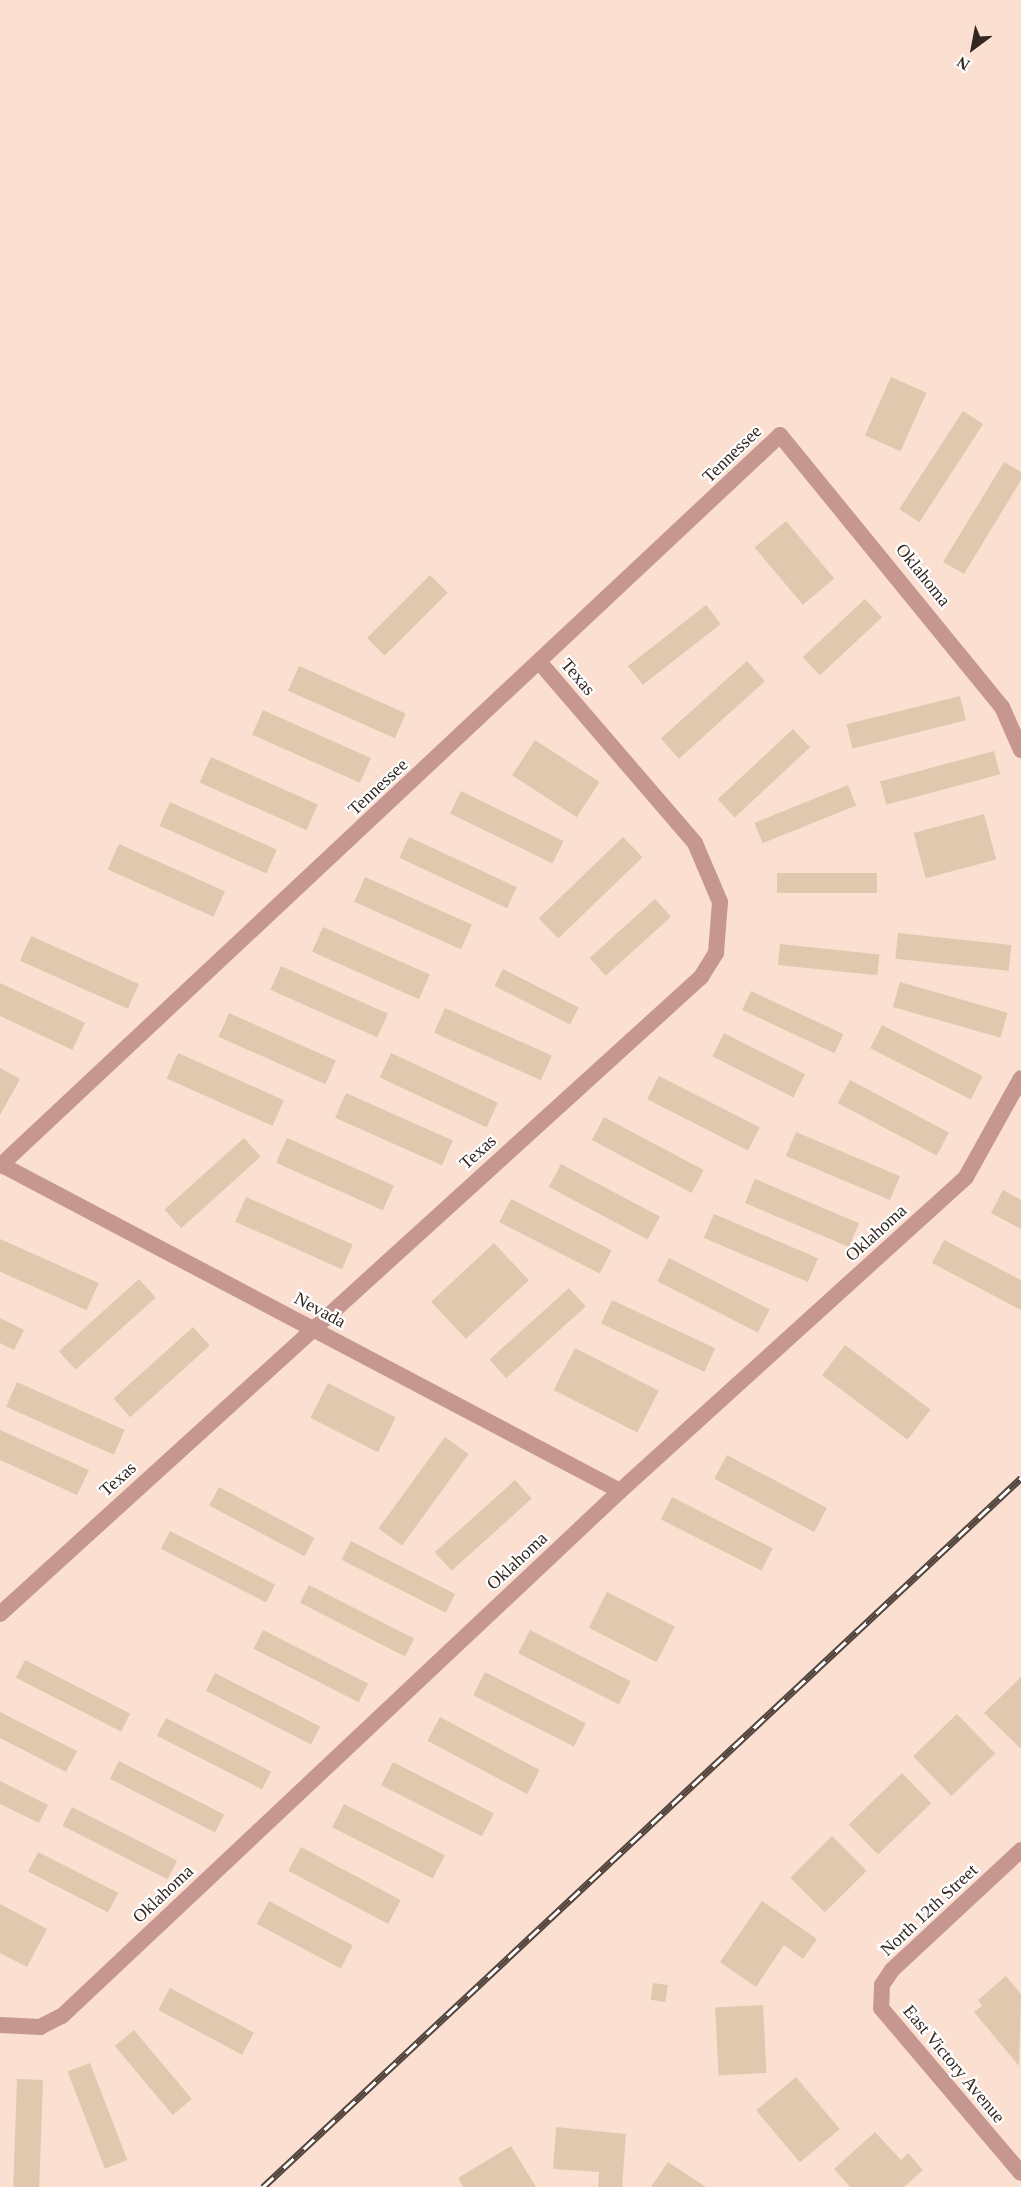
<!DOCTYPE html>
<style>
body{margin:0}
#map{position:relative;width:1021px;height:2187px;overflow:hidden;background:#fbe0d2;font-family:"Times New Roman",serif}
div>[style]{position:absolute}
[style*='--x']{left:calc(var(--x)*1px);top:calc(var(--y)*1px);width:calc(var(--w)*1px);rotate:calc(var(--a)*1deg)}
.building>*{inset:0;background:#dfc8ad;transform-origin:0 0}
.minor>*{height:16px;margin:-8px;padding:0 8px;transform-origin:8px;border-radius:8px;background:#c59790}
.rail>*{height:7px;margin-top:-3.5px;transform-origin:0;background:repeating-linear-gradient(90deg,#fff 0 14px,#53453d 0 28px);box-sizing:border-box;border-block:2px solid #53453d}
span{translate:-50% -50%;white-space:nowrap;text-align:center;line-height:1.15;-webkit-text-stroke:4.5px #fff;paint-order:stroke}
.street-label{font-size:18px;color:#332720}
.north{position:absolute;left:943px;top:18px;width:60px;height:60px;-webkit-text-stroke:4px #fff;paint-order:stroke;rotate:212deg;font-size:16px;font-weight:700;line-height:24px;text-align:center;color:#332720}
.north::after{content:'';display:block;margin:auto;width:21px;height:27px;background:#332720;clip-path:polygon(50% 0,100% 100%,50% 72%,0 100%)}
</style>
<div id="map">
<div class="building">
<i style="left:891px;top:377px;width:39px;height:64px;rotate:24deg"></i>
<i style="left:963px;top:411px;width:24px;height:117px;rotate:33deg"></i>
<i style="clip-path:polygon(1004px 462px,1021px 472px,1021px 480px,964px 574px,943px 562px)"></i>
<i style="left:786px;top:521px;width:75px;height:41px;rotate:50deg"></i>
<i style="left:430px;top:575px;width:25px;height:89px;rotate:45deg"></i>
<i style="left:865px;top:599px;width:25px;height:85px;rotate:47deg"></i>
<i style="left:706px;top:605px;width:24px;height:99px;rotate:52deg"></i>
<i style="left:747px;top:661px;width:27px;height:116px;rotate:48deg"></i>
<i style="left:299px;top:666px;width:117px;height:27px;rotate:24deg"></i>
<i style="left:960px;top:696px;width:25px;height:117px;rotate:76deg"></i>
<i style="left:263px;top:710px;width:118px;height:27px;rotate:24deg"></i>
<i style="left:793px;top:729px;width:25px;height:103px;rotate:47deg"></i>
<i style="left:535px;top:740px;width:77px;height:42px;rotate:33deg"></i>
<i style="left:994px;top:751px;width:24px;height:118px;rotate:75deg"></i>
<i style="left:211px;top:757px;width:117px;height:28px;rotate:24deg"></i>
<i style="left:848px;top:785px;width:22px;height:101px;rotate:68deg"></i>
<i style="left:461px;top:791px;width:114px;height:25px;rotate:26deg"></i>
<i style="left:170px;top:802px;width:117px;height:26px;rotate:24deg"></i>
<i style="left:984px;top:814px;width:47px;height:73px;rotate:75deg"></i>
<i style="left:409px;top:837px;width:119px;height:23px;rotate:25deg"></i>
<i style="left:623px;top:837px;width:28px;height:117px;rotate:46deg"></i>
<i style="left:119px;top:844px;width:116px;height:28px;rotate:24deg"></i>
<i style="left:777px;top:873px;width:100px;height:20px"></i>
<i style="left:365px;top:877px;width:117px;height:27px;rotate:24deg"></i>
<i style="left:655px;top:899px;width:24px;height:88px;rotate:48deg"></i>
<i style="left:323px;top:927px;width:117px;height:27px;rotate:24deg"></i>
<i style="left:898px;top:933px;width:114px;height:26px;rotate:6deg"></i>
<i style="left:31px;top:936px;width:118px;height:27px;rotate:24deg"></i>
<i style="left:780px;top:944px;width:100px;height:21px;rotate:6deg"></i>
<i style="left:281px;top:966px;width:117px;height:26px;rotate:24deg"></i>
<i style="left:503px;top:969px;width:85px;height:19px;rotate:27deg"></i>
<i style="left:900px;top:982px;width:112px;height:26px;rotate:16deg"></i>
<i style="left:0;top:983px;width:94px;height:30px;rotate:25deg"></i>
<i style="left:751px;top:991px;width:102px;height:21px;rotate:25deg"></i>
<i style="left:445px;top:1008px;width:117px;height:27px;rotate:24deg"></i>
<i style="left:229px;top:1013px;width:117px;height:26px;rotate:24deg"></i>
<i style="left:882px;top:1025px;width:113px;height:26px;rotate:27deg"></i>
<i style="left:724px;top:1033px;width:91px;height:26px;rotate:27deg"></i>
<i style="left:178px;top:1053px;width:116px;height:28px;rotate:24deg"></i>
<i style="left:391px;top:1053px;width:118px;height:27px;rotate:25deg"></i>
<i style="clip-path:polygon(0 1068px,20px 1079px,0 1115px)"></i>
<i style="left:659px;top:1076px;width:113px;height:26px;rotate:27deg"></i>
<i style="left:850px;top:1080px;width:112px;height:26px;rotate:28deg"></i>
<i style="left:346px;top:1093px;width:117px;height:27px;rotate:24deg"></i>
<i style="left:604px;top:1117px;width:113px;height:26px;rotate:28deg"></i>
<i style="left:796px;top:1132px;width:113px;height:26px;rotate:23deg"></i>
<i style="left:244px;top:1138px;width:25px;height:107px;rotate:48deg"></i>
<i style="left:287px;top:1138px;width:117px;height:27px;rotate:24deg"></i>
<i style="left:561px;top:1164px;width:112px;height:26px;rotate:28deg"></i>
<i style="left:755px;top:1179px;width:113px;height:26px;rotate:23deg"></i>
<i style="clip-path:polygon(1003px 1190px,1021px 1200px,1021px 1229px,991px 1213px)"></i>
<i style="left:246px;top:1197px;width:117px;height:27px;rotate:24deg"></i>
<i style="left:511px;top:1199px;width:113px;height:26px;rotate:27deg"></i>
<i style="left:714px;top:1214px;width:113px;height:26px;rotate:23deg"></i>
<i style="left:0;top:1239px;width:108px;height:30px;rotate:24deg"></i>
<i style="clip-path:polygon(944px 1240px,1021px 1280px,1021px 1310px,932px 1263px)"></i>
<i style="left:494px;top:1243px;width:51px;height:86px;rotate:47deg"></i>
<i style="left:669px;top:1258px;width:113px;height:26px;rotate:27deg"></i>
<i style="left:139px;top:1279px;width:25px;height:108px;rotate:48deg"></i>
<i style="left:569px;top:1288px;width:25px;height:107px;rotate:48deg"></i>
<i style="left:612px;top:1300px;width:114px;height:26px;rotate:25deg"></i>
<i style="clip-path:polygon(0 1318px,24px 1330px,14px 1350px,0 1343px)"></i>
<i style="left:193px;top:1327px;width:25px;height:107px;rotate:48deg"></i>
<i style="left:845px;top:1345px;width:107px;height:38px;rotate:37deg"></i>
<i style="left:575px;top:1348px;width:94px;height:47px;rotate:27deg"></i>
<i style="left:17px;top:1382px;width:118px;height:27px;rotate:24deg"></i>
<i style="left:328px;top:1383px;width:76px;height:39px;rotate:27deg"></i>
<i style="clip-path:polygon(0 1430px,89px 1470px,77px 1495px,0 1460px)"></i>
<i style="left:445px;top:1437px;width:29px;height:113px;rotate:36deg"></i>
<i style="left:727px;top:1455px;width:113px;height:27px;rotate:28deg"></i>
<i style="left:515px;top:1480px;width:25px;height:108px;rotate:48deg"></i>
<i style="left:219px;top:1487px;width:108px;height:21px;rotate:28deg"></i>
<i style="left:672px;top:1497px;width:113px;height:25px;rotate:27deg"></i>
<i style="left:170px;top:1531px;width:118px;height:20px;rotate:27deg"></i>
<i style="left:351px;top:1541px;width:117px;height:21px;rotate:27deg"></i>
<i style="left:309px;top:1585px;width:118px;height:20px;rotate:27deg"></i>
<i style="left:607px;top:1592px;width:76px;height:40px;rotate:27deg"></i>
<i style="left:263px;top:1630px;width:118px;height:21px;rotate:27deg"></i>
<i style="left:530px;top:1630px;width:113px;height:26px;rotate:27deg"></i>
<i style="left:25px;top:1660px;width:118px;height:20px;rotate:27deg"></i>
<i style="left:485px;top:1672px;width:113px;height:26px;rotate:27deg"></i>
<i style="left:215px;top:1673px;width:118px;height:20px;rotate:27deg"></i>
<i style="clip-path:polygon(1021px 1677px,1021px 1749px,984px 1713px)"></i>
<i style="clip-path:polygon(0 1712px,77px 1751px,66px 1772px,0 1738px)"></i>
<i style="left:957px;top:1714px;width:55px;height:61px;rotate:46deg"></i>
<i style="left:440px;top:1717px;width:113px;height:27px;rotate:28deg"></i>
<i style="left:166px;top:1718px;width:118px;height:20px;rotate:27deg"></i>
<i style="left:119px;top:1761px;width:118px;height:20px;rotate:27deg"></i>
<i style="left:393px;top:1762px;width:113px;height:26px;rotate:27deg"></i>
<i style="left:902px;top:1773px;width:42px;height:74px;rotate:46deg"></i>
<i style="clip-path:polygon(0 1781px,48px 1805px,39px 1823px,0 1804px)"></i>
<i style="left:344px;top:1804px;width:113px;height:26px;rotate:27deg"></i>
<i style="left:72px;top:1807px;width:118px;height:21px;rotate:27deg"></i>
<i style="left:832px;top:1836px;width:49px;height:59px;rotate:45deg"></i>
<i style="left:301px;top:1847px;width:113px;height:27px;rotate:28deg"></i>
<i style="left:38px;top:1852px;width:90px;height:22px;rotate:27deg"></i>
<i style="left:269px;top:1901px;width:95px;height:26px;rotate:28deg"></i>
<i style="clip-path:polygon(762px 1901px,817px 1939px,803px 1959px,784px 1945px,756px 1987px,720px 1962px)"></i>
<i style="clip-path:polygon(0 1904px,47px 1929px,27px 1967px,0 1953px)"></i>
<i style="clip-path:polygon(1006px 1976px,1021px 1994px,1019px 2066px,974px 2012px,982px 2006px,978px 2000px)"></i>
<i style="left:653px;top:1983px;width:15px;height:17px;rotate:8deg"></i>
<i style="left:170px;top:1988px;width:95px;height:25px;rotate:28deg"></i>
<i style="left:763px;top:2005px;width:68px;height:48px;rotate:87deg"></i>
<i style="left:134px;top:2030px;width:90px;height:25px;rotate:50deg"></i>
<i style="left:90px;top:2063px;width:104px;height:24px;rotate:69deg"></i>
<i style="left:796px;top:2077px;width:68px;height:52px;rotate:50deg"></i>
<i style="left:17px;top:2079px;width:26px;height:108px;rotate:2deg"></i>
<i style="clip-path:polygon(556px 2127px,626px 2134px,622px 2187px,598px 2187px,599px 2172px,553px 2169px)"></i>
<i style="clip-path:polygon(875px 2132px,901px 2160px,908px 2153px,923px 2170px,904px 2187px,850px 2187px,834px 2169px)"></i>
<i style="clip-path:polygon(511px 2146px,536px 2187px,463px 2187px,458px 2178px)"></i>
<i style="clip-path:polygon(668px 2162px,706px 2187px,651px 2187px)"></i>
</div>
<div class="minor">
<i style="--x:0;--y:1164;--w:701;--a:27.81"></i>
<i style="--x:0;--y:1166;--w:1069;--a:-43.14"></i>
<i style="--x:780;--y:435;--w:351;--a:50.8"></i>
<i style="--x:1002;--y:707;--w:47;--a:66.2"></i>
<i style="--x:0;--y:1614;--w:947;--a:-42.26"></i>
<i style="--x:701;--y:977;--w:28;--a:-58"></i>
<i style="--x:716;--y:953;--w:51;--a:-85.5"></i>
<i style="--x:720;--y:902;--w:64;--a:-113"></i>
<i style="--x:695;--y:843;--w:238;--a:-130.7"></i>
<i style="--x:1021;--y:1850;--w:176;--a:137.1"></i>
<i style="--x:892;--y:1970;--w:18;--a:124"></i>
<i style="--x:882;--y:1985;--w:23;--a:92"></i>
<i style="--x:881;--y:2008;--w:216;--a:49.7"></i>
<i style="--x:0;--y:2025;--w:40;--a:2.9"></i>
<i style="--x:40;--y:2027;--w:25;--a:-27"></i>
<i style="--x:62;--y:2016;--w:766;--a:-43.25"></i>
<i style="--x:620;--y:1491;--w:467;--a:-42.2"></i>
<i style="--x:966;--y:1177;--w:113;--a:-60.9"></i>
</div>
<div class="rail">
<i style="--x:263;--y:2187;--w:1038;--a:-43.09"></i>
</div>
<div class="street-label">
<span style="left:732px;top:454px;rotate:-44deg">Tennessee</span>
<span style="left:923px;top:575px;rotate:51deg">Oklahoma</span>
<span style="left:578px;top:677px;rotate:49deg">Texas</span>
<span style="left:378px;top:787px;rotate:-43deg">Tennessee</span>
<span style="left:478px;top:1152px;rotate:-42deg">Texas</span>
<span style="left:876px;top:1233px;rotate:-42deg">Oklahoma</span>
<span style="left:320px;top:1310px;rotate:28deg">Nevada</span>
<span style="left:118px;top:1479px;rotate:-42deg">Texas</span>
<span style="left:517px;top:1561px;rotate:-43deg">Oklahoma</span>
<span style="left:163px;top:1894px;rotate:-43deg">Oklahoma</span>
<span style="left:929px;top:1910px;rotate:-43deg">North 12th Street</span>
<span style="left:954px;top:2064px;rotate:50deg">East Victory Avenue</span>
</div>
<div class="north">N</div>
</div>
